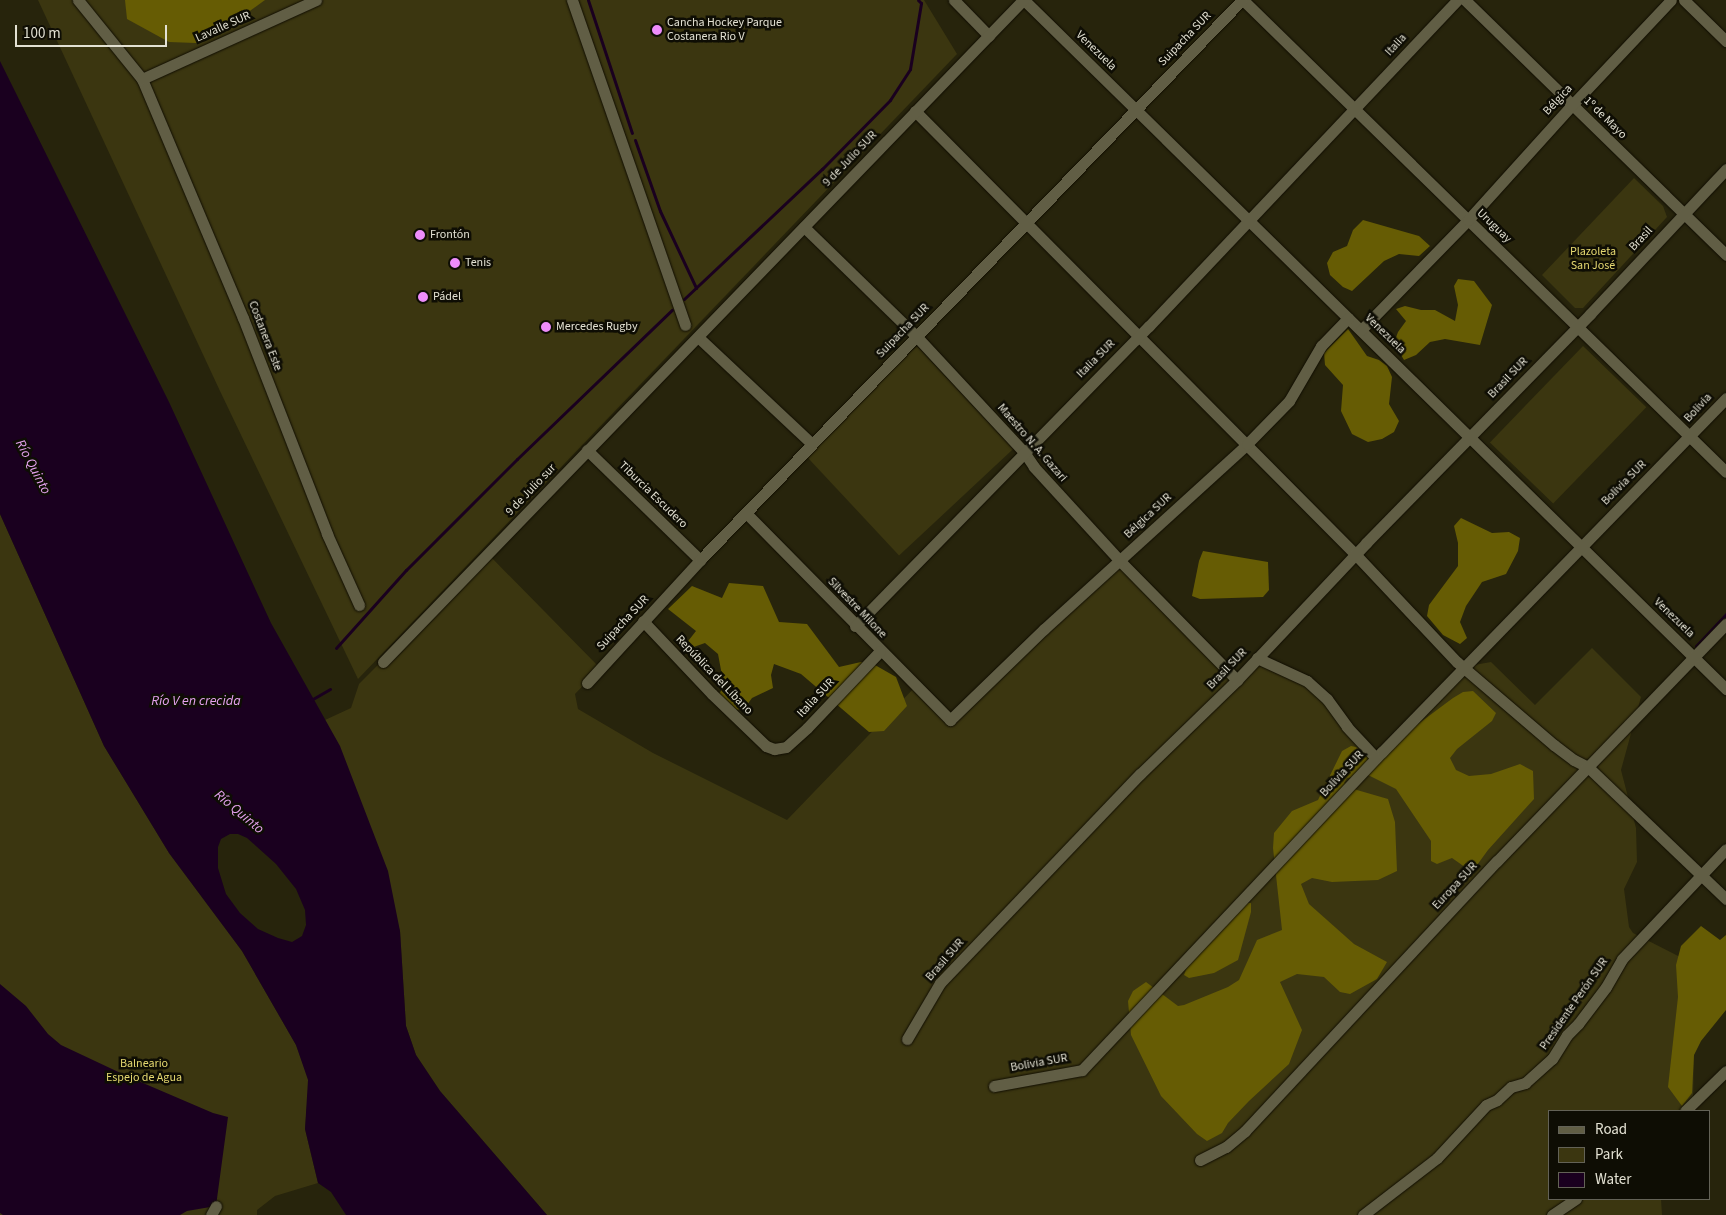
<!DOCTYPE html>
<meta charset="utf-8">
<style>
body{margin:0}
#map{position:relative;width:1726px;height:1215px;overflow:hidden;background:#27240c;font-family:"Source Sans 3",sans-serif}
div>[style]{position:absolute}
[style*='--x']{left:calc(var(--x)*1px);top:calc(var(--y)*1px);width:calc(var(--w)*1px);rotate:calc(var(--a)*1deg)}
.green>*{inset:0;background:#3b3610;transform-origin:0 0}
.forest>*{inset:0;background:#665c04}
.water>*{inset:0;background:#1a001f}
.stream>*{height:3px;margin:-1.5px;padding:0 1.5px;transform-origin:1.5px;border-radius:1.5px;background:#1a001f}
.roads{filter:drop-shadow(0 0 1px #100d00) drop-shadow(0 0 1px #100d00)}
.minor>*{height:11px;margin:-5.5px;padding:0 5.5px;transform-origin:5.5px;border-radius:5.5px;background:#615e45}
.dots>*{width:14px;height:14px;translate:-50% -50%;box-sizing:border-box;border:2px solid #0e0d04;border-radius:50%}
span{translate:-50% -50%;white-space:nowrap;text-align:center;line-height:1.15;-webkit-text-stroke:5px #0e0d04;paint-order:stroke}
.poi-label{font-size:12px;color:#e3e1d3}
.left{translate:0 -50%;text-align:left}
.street-label{font-size:12px;color:#e3e1d3}
.park-label{font-size:12px;color:#e5d870}
.water-label{font-size:14px;color:#e5a2ee;font-style:italic}
.legend{position:absolute;left:1548px;top:1110px;width:162px;height:90px;box-sizing:border-box;background:#0e0d04;border:1px solid #636257;margin:0;padding:6px 9px;list-style:none;font-size:15px;color:#e3e1d3}
.legend li{display:flex;align-items:center;gap:10px;height:25px}
.legend b{width:25px;border:1px solid #636257}
.scale{position:absolute;left:15px;top:25px;width:152px;height:22px;box-sizing:border-box;border:2px solid #e3e1d3;border-top:0;padding-left:6px;font-size:15px;line-height:18px;white-space:nowrap;color:#e3e1d3;-webkit-text-stroke:4px #0e0d04;paint-order:stroke}
</style>
<div id="map">
<div class="green">
<i style="clip-path:polygon(38px 0,924px 0,957px 54px,358px 679px,220px 391px)"></i>
<i style="clip-path:polygon(1634px 178px,1663px 206px,1667px 217px,1583px 308px,1575px 308px,1542px 275px)"></i>
<i style="left:917px;top:346px;width:141px;height:156px;rotate:47deg"></i>
<i style="left:1583px;top:346px;width:88px;height:134px;rotate:44deg"></i>
<i style="clip-path:polygon(0 514px,104px 746px,169px 853px,242px 951px,296px 1045px,309px 1080px,305px 1129px,318px 1183px,275px 1196px,257px 1210px,257px 1215px,0 1215px)"></i>
<i style="clip-path:polygon(488px 554px,600px 668px,575px 694px,578px 709px,653px 753px,787px 820px,916px 686px,950px 720px,1120px 561px,1237px 680px,1257px 658px,1307px 681px,1376px 757px,1463px 667px,1491px 662px,1535px 705px,1592px 648px,1641px 697px,1621px 770px,1636px 828px,1637px 862px,1624px 889px,1629px 927px,1633px 933px,1688px 961px,1695px 982px,1693px 1104px,1685px 1111px,1550px 1111px,1550px 1199px,1661px 1199px,1662px 1215px,547px 1215px,440px 1091px,416px 1055px,406px 1026px,400px 931px,325px 720px,351px 708px,359px 684px)"></i>
</div>
<div class="forest">
<i style="clip-path:polygon(125px 0,265px 0,233px 23px,196px 43px,169px 42px,127px 19px)"></i>
<i style="clip-path:polygon(1363px 220px,1419px 236px,1430px 246px,1419px 256px,1399px 254px,1384px 261px,1352px 291px,1343px 287px,1330px 275px,1327px 263px,1333px 252px,1347px 246px,1353px 230px)"></i>
<i style="clip-path:polygon(1458px 279px,1474px 281px,1492px 305px,1480px 345px,1445px 339px,1430px 342px,1416px 355px,1404px 360px,1394px 343px,1398px 332px,1406px 321px,1396px 309px,1405px 306px,1421px 310px,1435px 310px,1455px 321px,1458px 305px,1454px 286px)"></i>
<i style="clip-path:polygon(1348px 329px,1367px 356px,1379px 360px,1387px 366px,1392px 377px,1389px 404px,1399px 421px,1394px 432px,1382px 439px,1368px 442px,1352px 434px,1341px 411px,1343px 385px,1325px 365px,1324px 353px)"></i>
<i style="clip-path:polygon(1461px 518px,1492px 533px,1509px 532px,1520px 538px,1518px 551px,1506px 574px,1482px 582px,1466px 606px,1460px 622px,1467px 638px,1460px 644px,1443px 635px,1427px 616px,1429px 605px,1458px 566px,1458px 543px,1454px 526px)"></i>
<i style="clip-path:polygon(1203px 551px,1268px 562px,1269px 590px,1263px 597px,1200px 599px,1192px 596px,1199px 561px)"></i>
<i style="clip-path:polygon(729px 583px,763px 586px,779px 622px,807px 624px,839px 667px,861px 662px,875px 665px,896px 677px,907px 706px,884px 731px,869px 732px,801px 674px,774px 664px,771px 675px,773px 688px,752px 698px,744px 709px,733px 710px,719px 694px,724px 686px,718px 654px,705px 643px,688px 649px,685px 645px,696px 631px,668px 609px,692px 586px,722px 598px)"></i>
<i style="clip-path:polygon(1473px 691px,1496px 713px,1492px 721px,1457px 749px,1450px 758px,1456px 770px,1469px 776px,1491px 774px,1520px 764px,1533px 771px,1534px 799px,1488px 850px,1472px 872px,1452px 858px,1437px 864px,1431px 861px,1431px 841px,1396px 789px,1368px 775px,1347px 778px,1344px 783px,1357px 790px,1388px 799px,1395px 822px,1397px 871px,1378px 880px,1332px 882px,1312px 878px,1301px 884px,1309px 904px,1354px 944px,1387px 962px,1377px 979px,1350px 994px,1340px 992px,1324px 977px,1297px 974px,1280px 982px,1302px 1030px,1289px 1064px,1249px 1101px,1228px 1123px,1222px 1133px,1207px 1141px,1197px 1134px,1161px 1096px,1131px 1035px,1128px 1001px,1133px 991px,1146px 982px,1178px 1006px,1184px 1005px,1228px 987px,1239px 980px,1257px 940px,1282px 930px,1273px 848px,1274px 833px,1292px 811px,1318px 800px,1342px 751px,1351px 746px,1356px 747px,1371px 759px,1453px 698px,1463px 692px)"></i>
<i style="clip-path:polygon(1246px 903px,1251px 903px,1251px 912px,1238px 960px,1214px 973px,1189px 978px,1184px 975px,1187px 967px)"></i>
<i style="clip-path:polygon(1701px 926px,1720px 940px,1726px 935px,1726px 1010px,1701px 1041px,1694px 1055px,1692px 1093px,1682px 1106px,1668px 1087px,1678px 997px,1676px 965px,1681px 946px)"></i>
</div>
<div class="water">
<i style="clip-path:polygon(evenodd,0 61px,169px 402px,271px 623px,340px 746px,388px 871px,400px 931px,406px 1026px,416px 1055px,440px 1091px,547px 1215px,346px 1215px,331px 1192px,318px 1183px,305px 1129px,308px 1080px,296px 1045px,242px 951px,169px 853px,104px 746px,0 514px,0 61px,230px 834px,238px 834px,247px 838px,276px 864px,296px 889px,305px 910px,306px 925px,302px 936px,292px 942px,278px 938px,258px 929px,240px 913px,226px 894px,218px 868px,218px 847px,221px 839px,230px 834px)"></i>
<i style="clip-path:polygon(0 984px,26px 1006px,48px 1034px,61px 1045px,129px 1077px,213px 1113px,228px 1117px,216px 1206px,187px 1211px,180px 1215px,3px 1215px,0 1213px)"></i>
</div>
<div class="stream">
<i style="--x:588;--y:0;--w:140;--a:71.7"></i>
<i style="--x:635;--y:140;--w:75;--a:70.6"></i>
<i style="--x:660;--y:211;--w:85;--a:64.9"></i>
<i style="--x:684;--y:299;--w:190;--a:-43.3"></i>
<i style="--x:822;--y:169;--w:97;--a:-45.4"></i>
<i style="--x:890;--y:100;--w:37;--a:-57"></i>
<i style="--x:910;--y:69;--w:67;--a:-80.5"></i>
<i style="--x:921;--y:3;--w:4;--a:-135"></i>
<i style="--x:1696;--y:646;--w:44;--a:-46.8"></i>
<i style="--x:336;--y:648;--w:105;--a:-48.1"></i>
<i style="--x:406;--y:570;--w:157;--a:-45"></i>
<i style="--x:517;--y:459;--w:215;--a:-43.9"></i>
<i style="--x:311;--y:700;--w:22;--a:-30"></i>
</div>
<div class="roads">
<div class="minor">
<i style="--x:78;--y:0;--w:102;--a:51"></i>
<i style="--x:142;--y:79;--w:259;--a:67.1"></i>
<i style="--x:243;--y:318;--w:232;--a:68.7"></i>
<i style="--x:327;--y:534;--w:78;--a:65.7"></i>
<i style="--x:572;--y:0;--w:344;--a:70.8"></i>
<i style="--x:954;--y:0;--w:50;--a:45.8"></i>
<i style="--x:1024;--y:0;--w:984;--a:44.46"></i>
<i style="--x:1243;--y:0;--w:675;--a:44.34"></i>
<i style="--x:1465;--y:0;--w:365;--a:44.3"></i>
<i style="--x:1684;--y:0;--w:59;--a:44.3"></i>
<i style="--x:142;--y:79;--w:191;--a:-24.4"></i>
<i style="--x:915;--y:111;--w:626;--a:45.19"></i>
<i style="--x:1356;--y:555;--w:147;--a:46.7"></i>
<i style="--x:1457;--y:662;--w:128;--a:40.6"></i>
<i style="--x:1554;--y:745;--w:25;--a:37"></i>
<i style="--x:1574;--y:760;--w:16;--a:27"></i>
<i style="--x:1588;--y:767;--w:191;--a:43.7"></i>
<i style="--x:804;--y:227;--w:158;--a:44.2"></i>
<i style="--x:917;--y:337;--w:157;--a:47.1"></i>
<i style="--x:1024;--y:452;--w:18;--a:56"></i>
<i style="--x:1034;--y:467;--w:127;--a:47.5"></i>
<i style="--x:1120;--y:561;--w:167;--a:45.5"></i>
<i style="--x:1361;--y:330;--w:153;--a:-45.8"></i>
<i style="--x:1468;--y:220;--w:155;--a:-47.9"></i>
<i style="--x:1572;--y:105;--w:144;--a:-46.7"></i>
<i style="--x:698;--y:337;--w:156;--a:43.2"></i>
<i style="--x:587;--y:450;--w:158;--a:44.2"></i>
<i style="--x:746;--y:513;--w:291;--a:45.4"></i>
<i style="--x:950;--y:720;--w:131;--a:-44.1"></i>
<i style="--x:1044;--y:629;--w:275;--a:-42.3"></i>
<i style="--x:1247;--y:444;--w:60;--a:-45.7"></i>
<i style="--x:1289;--y:401;--w:64;--a:-59.8"></i>
<i style="--x:1321;--y:346;--w:39;--a:-46"></i>
<i style="--x:643;--y:621;--w:100;--a:46.6"></i>
<i style="--x:712;--y:694;--w:75;--a:43.9"></i>
<i style="--x:766;--y:746;--w:9;--a:21"></i>
<i style="--x:774;--y:749;--w:12;--a:-9"></i>
<i style="--x:786;--y:747;--w:28;--a:-42"></i>
<i style="--x:807;--y:728;--w:106;--a:-46.5"></i>
<i style="--x:855;--y:626;--w:420;--a:-45.6"></i>
<i style="--x:1149;--y:326;--w:448;--a:-46.6"></i>
<i style="--x:1257;--y:658;--w:55;--a:24.7"></i>
<i style="--x:1307;--y:681;--w:27;--a:42"></i>
<i style="--x:1327;--y:699;--w:34;--a:54"></i>
<i style="--x:1347;--y:727;--w:42;--a:46.9"></i>
<i style="--x:383;--y:662;--w:921;--a:-45.97"></i>
<i style="--x:587;--y:683;--w:167;--a:-47.4"></i>
<i style="--x:700;--y:560;--w:779;--a:-45.94"></i>
<i style="--x:907;--y:1039;--w:65;--a:-59.5"></i>
<i style="--x:940;--y:983;--w:289;--a:-46.3"></i>
<i style="--x:1140;--y:774;--w:135;--a:-44.1"></i>
<i style="--x:1237;--y:680;--w:188;--a:-46.7"></i>
<i style="--x:1366;--y:543;--w:320;--a:-45.6"></i>
<i style="--x:1590;--y:314;--w:199;--a:-46.8"></i>
<i style="--x:994;--y:1086;--w:89;--a:-10.3"></i>
<i style="--x:1082;--y:1070;--w:437;--a:-46.7"></i>
<i style="--x:1382;--y:752;--w:494;--a:-45.8"></i>
<i style="--x:1685;--y:1111;--w:57;--a:-44.3"></i>
<i style="--x:1200;--y:1160;--w:29;--a:-27"></i>
<i style="--x:1226;--y:1147;--w:25;--a:-40"></i>
<i style="--x:1245;--y:1131;--w:369;--a:-47"></i>
<i style="--x:1497;--y:861;--w:330;--a:-46"></i>
<i style="--x:211;--y:1215;--w:10;--a:-61"></i>
<i style="--x:1363;--y:1215;--w:93;--a:-37.6"></i>
<i style="--x:1437;--y:1158;--w:72;--a:-47.2"></i>
<i style="--x:1486;--y:1105;--w:12;--a:-24"></i>
<i style="--x:1497;--y:1100;--w:19;--a:-43"></i>
<i style="--x:1511;--y:1087;--w:15;--a:-16"></i>
<i style="--x:1525;--y:1083;--w:36;--a:-42"></i>
<i style="--x:1552;--y:1059;--w:28;--a:-58"></i>
<i style="--x:1567;--y:1035;--w:16;--a:-45"></i>
<i style="--x:1578;--y:1024;--w:46;--a:-52.9"></i>
<i style="--x:1606;--y:987;--w:32;--a:-60"></i>
<i style="--x:1622;--y:959;--w:151;--a:-46.6"></i>
<i style="--x:1552;--y:1215;--w:29;--a:-34"></i>
</div>
</div>
<div class="dots">
<i style="left:657px;top:30px;background:#ed8cfa"></i>
<i style="left:420px;top:235px;background:#ed8cfa"></i>
<i style="left:455px;top:263px;background:#ed8cfa"></i>
<i style="left:423px;top:297px;background:#ed8cfa"></i>
<i style="left:546px;top:327px;background:#ed8cfa"></i>
</div>
<div class="poi-label">
<span class="left" style="left:667px;top:30px">Cancha Hockey Parque<br>Costanera Rio V</span>
<span class="left" style="left:430px;top:235px">Frontón</span>
<span class="left" style="left:465px;top:263px">Tenis</span>
<span class="left" style="left:433px;top:297px">Pádel</span>
<span class="left" style="left:556px;top:327px">Mercedes Rugby</span>
</div>
<div class="street-label">
<span style="left:223px;top:27px;rotate:-24deg">Lavalle SUR</span>
<span style="left:1185px;top:39px;rotate:-46deg">Suipacha SUR</span>
<span style="left:1396px;top:45px;rotate:-47deg">Italia</span>
<span style="left:1096px;top:51px;rotate:44deg">Venezuela</span>
<span style="left:1558px;top:100px;rotate:-47deg">Bélgica</span>
<span style="left:1605px;top:118px;rotate:44deg">1º de Mayo</span>
<span style="left:850px;top:159px;rotate:-46deg">9 de Julio SUR</span>
<span style="left:1494px;top:226px;rotate:44deg">Uruguay</span>
<span style="left:1641px;top:239px;rotate:-47deg">Brasil</span>
<span style="left:903px;top:331px;rotate:-46deg">Suipacha SUR</span>
<span style="left:1385px;top:334px;rotate:44deg">Venezuela</span>
<span style="left:265px;top:336px;rotate:69deg">Costanera Este</span>
<span style="left:1096px;top:359px;rotate:-45deg">Italia SUR</span>
<span style="left:1508px;top:378px;rotate:-46deg">Brasil SUR</span>
<span style="left:1698px;top:408px;rotate:-47deg">Bolivia</span>
<span style="left:1032px;top:443px;rotate:49deg">Maestro N. A. Gazari</span>
<span style="left:1624px;top:483px;rotate:-45deg">Bolivia SUR</span>
<span style="left:531px;top:490px;rotate:-46deg">9 de Julio sur</span>
<span style="left:653px;top:495px;rotate:44deg">Tiburcia Escudero</span>
<span style="left:1148px;top:516px;rotate:-43deg">Bélgica SUR</span>
<span style="left:857px;top:608px;rotate:46deg">Silvestre Milone</span>
<span style="left:1674px;top:618px;rotate:44deg">Venezuela</span>
<span style="left:623px;top:623px;rotate:-47deg">Suipacha SUR</span>
<span style="left:1227px;top:669px;rotate:-46deg">Brasil SUR</span>
<span style="left:714px;top:675px;rotate:46deg">República del Líbano</span>
<span style="left:816px;top:698px;rotate:-47deg">Italia SUR</span>
<span style="left:1342px;top:774px;rotate:-47deg">Bolivia SUR</span>
<span style="left:1455px;top:886px;rotate:-47deg">Europa SUR</span>
<span style="left:945px;top:960px;rotate:-49deg">Brasil SUR</span>
<span style="left:1574px;top:1004px;rotate:-55deg">Presidente Perón SUR</span>
<span style="left:1039px;top:1063px;rotate:-10deg">Bolivia SUR</span>
</div>
<div class="park-label">
<span style="left:1593px;top:259px">Plazoleta<br>San José</span>
<span style="left:144px;top:1071px">Balneario<br>Espejo de Agua</span>
</div>
<div class="water-label">
<span style="left:33px;top:467px;rotate:62deg">Río Quinto</span>
<span style="left:196px;top:701px">Río V en crecida</span>
<span style="left:239px;top:812px;rotate:40deg">Río Quinto</span>
</div>
<ul class="legend">
<li><b style="height:6px;background:#615e45"></b>Road</li>
<li><b style="height:14px;background:#3b3610"></b>Park</li>
<li><b style="height:14px;background:#1a001f"></b>Water</li>
</ul>
<div class="scale">100 m</div>
</div>
